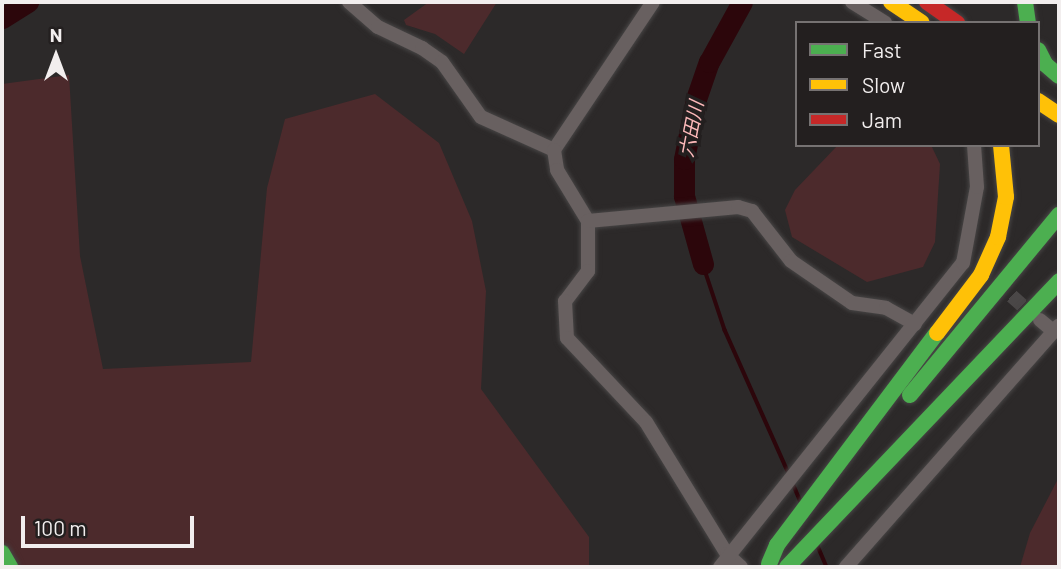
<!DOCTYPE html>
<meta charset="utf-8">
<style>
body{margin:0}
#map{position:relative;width:1061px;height:569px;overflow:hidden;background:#2c2929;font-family:Barlow,"Noto Sans JP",sans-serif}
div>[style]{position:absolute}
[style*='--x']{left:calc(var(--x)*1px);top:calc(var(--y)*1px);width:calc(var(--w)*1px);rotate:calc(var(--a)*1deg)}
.green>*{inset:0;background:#4c2a2c}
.stream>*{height:3.5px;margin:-1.75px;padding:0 1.75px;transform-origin:1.75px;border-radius:1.75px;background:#2c060b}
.river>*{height:21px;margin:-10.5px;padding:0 10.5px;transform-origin:10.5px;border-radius:10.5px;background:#2c060b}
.street-tunnel>*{height:14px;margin-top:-7px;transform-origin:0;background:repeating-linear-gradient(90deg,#4a4747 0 14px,transparent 0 21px)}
.roads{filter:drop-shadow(0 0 2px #474545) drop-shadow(0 0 2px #474545)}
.street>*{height:14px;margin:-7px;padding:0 7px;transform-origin:7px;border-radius:7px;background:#686060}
.fast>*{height:16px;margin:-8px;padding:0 8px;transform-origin:8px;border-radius:8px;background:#4caf50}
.slow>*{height:16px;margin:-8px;padding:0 8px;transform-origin:8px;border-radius:8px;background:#ffc107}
.jam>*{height:16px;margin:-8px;padding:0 8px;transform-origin:8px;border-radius:8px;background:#c62828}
span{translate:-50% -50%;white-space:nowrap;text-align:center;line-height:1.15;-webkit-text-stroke:7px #231f1f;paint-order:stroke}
.water-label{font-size:19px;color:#fdb9ba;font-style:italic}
.frame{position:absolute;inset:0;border:4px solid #f2eeee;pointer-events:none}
.legend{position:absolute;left:795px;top:21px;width:245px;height:126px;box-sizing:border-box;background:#231f1f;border:2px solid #767272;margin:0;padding:9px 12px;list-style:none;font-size:21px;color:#f2eeee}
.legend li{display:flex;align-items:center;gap:14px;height:35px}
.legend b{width:35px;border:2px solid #767272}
.north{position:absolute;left:21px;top:21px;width:70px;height:70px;-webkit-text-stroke:5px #231f1f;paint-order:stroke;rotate:0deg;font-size:19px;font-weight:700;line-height:28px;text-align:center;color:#f2eeee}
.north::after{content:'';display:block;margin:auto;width:24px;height:32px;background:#f2eeee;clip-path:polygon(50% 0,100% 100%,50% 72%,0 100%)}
.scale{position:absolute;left:21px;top:516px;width:173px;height:32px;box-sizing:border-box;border:4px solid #f2eeee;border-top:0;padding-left:9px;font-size:21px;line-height:24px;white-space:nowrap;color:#f2eeee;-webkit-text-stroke:5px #231f1f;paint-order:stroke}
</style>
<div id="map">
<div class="green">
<i style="clip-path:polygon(429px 2px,497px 2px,464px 54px,435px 34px,406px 25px,404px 20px)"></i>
<i style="clip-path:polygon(69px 75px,80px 256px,103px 369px,251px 362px,267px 188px,285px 119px,375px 94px,439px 143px,472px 221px,486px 291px,481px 389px,589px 537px,589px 567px,2px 567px,2px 84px)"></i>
<i style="clip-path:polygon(838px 145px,931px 145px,940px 164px,935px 242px,923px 267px,867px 282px,792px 237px,785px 210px,795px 190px)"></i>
<i style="clip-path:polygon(1059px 477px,1059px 567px,1020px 567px,1030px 533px)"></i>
</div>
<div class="stream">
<i style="--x:703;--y:264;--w:70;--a:71.6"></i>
<i style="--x:725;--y:330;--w:158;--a:66"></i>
<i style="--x:792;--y:481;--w:21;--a:67"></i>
<i style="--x:818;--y:546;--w:23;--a:67"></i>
</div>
<div class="river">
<i style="--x:2;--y:18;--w:31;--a:-32"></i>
<i style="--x:703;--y:264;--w:71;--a:-105.6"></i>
<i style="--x:684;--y:196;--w:37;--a:-90"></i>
<i style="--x:684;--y:159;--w:61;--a:-78.7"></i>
<i style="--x:696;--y:99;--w:39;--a:-71"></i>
<i style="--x:709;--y:62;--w:68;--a:-61.2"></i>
</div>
<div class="street-tunnel">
<i style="--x:996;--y:282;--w:50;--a:41.7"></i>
</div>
<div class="roads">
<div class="street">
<i style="--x:349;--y:2;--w:38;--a:41"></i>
<i style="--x:378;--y:27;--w:49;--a:25.5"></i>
<i style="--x:422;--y:48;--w:24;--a:35"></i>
<i style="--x:442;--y:62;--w:67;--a:54.7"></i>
<i style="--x:481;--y:117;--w:80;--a:24.3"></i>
<i style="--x:653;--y:2;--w:178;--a:123.8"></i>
<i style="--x:554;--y:150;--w:20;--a:81"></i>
<i style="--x:557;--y:170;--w:60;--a:58.7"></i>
<i style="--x:588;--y:221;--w:50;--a:90"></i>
<i style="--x:588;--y:271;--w:38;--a:127"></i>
<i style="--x:565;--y:301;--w:37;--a:87"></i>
<i style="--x:567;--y:338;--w:115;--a:46.8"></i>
<i style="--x:646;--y:422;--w:155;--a:58.5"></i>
<i style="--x:727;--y:554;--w:19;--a:43"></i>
<i style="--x:852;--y:2;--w:39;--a:32"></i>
<i style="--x:588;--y:221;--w:151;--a:-5.3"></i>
<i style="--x:738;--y:207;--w:15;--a:16"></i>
<i style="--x:752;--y:211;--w:63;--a:52"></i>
<i style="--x:791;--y:261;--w:74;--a:34.5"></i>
<i style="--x:852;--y:303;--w:34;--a:8"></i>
<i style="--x:886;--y:308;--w:33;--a:29"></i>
<i style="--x:1040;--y:320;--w:17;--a:40"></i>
<i style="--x:720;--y:567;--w:389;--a:-51.4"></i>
<i style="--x:963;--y:263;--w:77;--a:-79.6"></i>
<i style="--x:977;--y:187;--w:42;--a:-94.1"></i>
<i style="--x:846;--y:567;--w:322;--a:-48.6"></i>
</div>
<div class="fast">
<i style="--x:1025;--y:2;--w:21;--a:82"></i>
<i style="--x:1038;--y:50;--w:16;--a:63"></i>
<i style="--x:1045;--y:64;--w:18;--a:41"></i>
<i style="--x:910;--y:395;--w:234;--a:-50.4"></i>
<i style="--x:2;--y:553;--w:16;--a:60"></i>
<i style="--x:769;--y:564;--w:21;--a:-67"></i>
<i style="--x:777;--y:545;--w:266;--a:-53"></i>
<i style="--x:787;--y:567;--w:395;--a:-46.4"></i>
</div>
<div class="slow">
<i style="--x:891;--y:2;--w:37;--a:34"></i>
<i style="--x:1038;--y:101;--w:25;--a:34"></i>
<i style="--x:937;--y:333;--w:73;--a:-52.8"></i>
<i style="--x:981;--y:275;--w:42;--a:-65.9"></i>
<i style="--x:998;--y:237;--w:41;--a:-78.7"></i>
<i style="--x:1006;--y:197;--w:52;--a:-95.5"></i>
</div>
<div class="jam">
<i style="--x:927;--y:2;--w:37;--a:35"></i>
</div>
</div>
<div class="water-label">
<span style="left:691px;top:129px;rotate:-79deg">六田川</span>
</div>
<div class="frame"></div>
<ul class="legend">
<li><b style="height:9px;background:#4caf50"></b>Fast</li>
<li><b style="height:9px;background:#ffc107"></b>Slow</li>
<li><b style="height:9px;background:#c62828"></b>Jam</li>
</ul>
<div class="north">N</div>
<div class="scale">100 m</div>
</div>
